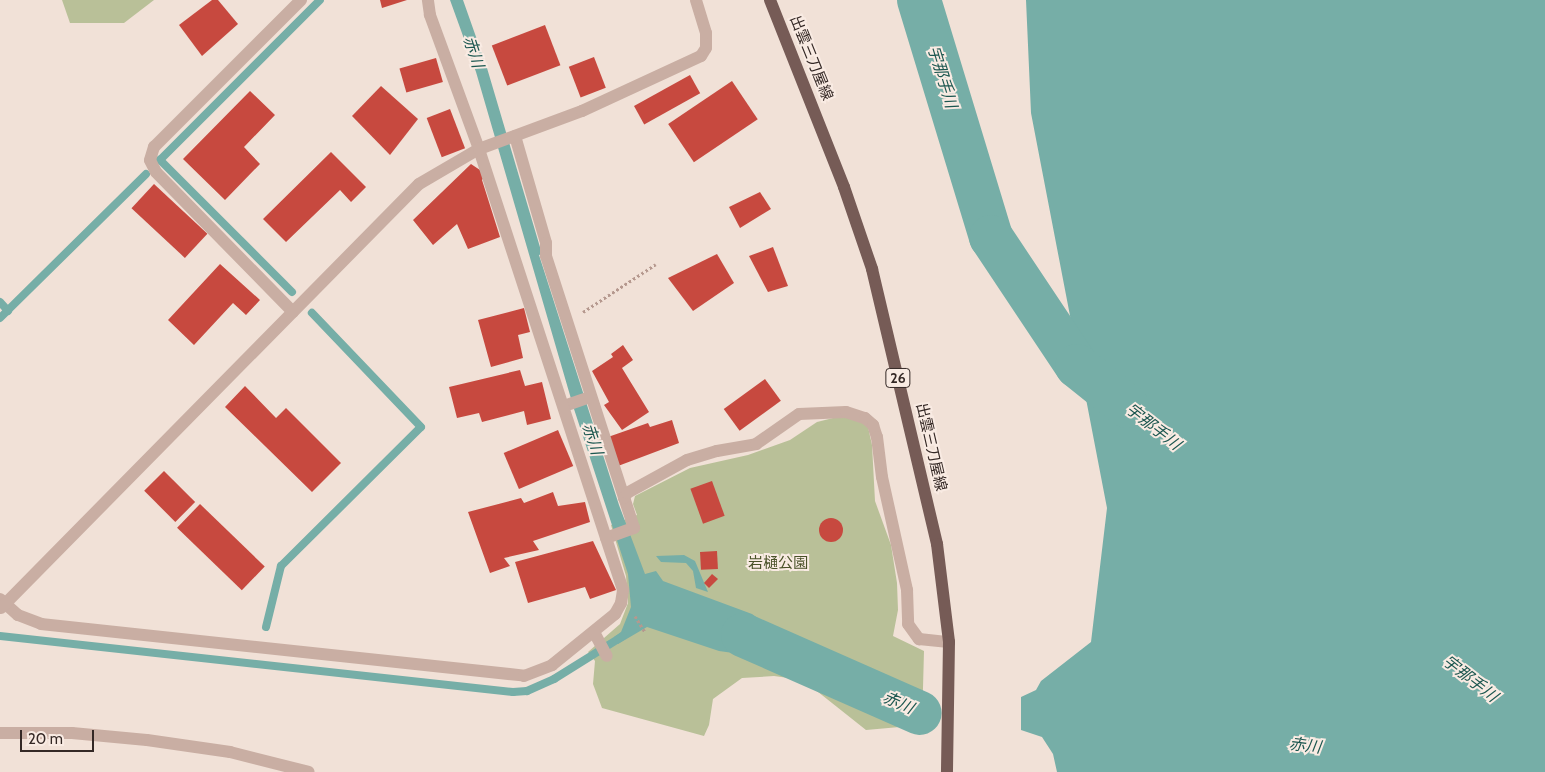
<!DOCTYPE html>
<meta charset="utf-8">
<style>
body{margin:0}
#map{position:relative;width:1545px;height:772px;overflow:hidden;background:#f1e1d7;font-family:Cabin,"Noto Sans JP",sans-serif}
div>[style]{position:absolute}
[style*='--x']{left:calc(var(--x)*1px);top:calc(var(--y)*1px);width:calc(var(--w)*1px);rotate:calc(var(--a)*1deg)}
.green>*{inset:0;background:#b9c098}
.water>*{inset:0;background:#76aea7}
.stream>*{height:8px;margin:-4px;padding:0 4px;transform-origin:4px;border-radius:4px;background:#76aea7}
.river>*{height:44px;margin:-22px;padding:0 22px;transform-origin:22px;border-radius:22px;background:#76aea7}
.building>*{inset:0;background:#c7493f;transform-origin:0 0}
.round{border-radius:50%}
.path>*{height:3px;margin-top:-1.5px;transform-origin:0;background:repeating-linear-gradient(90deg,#b5988e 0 2.5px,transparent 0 5px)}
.minor>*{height:12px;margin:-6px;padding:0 6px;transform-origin:6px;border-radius:6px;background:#c9aea3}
.major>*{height:12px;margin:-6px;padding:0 6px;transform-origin:6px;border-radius:6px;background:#765b56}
span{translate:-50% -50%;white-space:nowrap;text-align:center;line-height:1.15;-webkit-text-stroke:4px #f9ebe3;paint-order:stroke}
.shield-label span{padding:1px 4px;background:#f9ebe3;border:1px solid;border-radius:4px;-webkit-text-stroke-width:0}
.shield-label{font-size:14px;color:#342825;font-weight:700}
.street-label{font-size:15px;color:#342825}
.park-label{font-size:15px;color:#4a5229}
.water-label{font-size:16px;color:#1b564f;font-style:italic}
.scale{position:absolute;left:20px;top:730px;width:74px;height:22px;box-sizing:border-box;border:2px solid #342825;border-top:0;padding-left:6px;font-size:15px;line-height:18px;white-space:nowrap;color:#342825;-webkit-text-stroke:4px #f9ebe3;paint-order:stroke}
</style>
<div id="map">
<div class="green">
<i style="clip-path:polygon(62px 0,154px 0,124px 23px,70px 23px)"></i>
<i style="clip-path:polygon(833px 418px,856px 418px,868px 427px,872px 445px,875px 501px,891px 545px,897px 583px,898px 610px,893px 636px,924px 651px,922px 725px,866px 730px,803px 680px,774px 676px,742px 678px,713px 699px,709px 725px,704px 736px,602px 708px,593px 684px,595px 661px,588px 652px,620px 624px,628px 603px,626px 576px,611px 525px,637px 515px,633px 504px,635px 496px,690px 468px,748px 455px,790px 440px,817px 422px)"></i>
</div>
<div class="water">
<i style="clip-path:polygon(450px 0,463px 0,487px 68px,542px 254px,539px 255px,619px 505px,645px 574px,656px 571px,663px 581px,752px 614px,794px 645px,799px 656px,797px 662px,719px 651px,647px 627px,618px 644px,614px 637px,621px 632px,631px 607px,628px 574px,574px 409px,476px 72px)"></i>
<i style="clip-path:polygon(1026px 0,1545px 0,1545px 772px,1057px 772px,1053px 754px,1042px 737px,1021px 730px,1021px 697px,1036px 690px,1041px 681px,1091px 642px,1107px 508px,1031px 113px)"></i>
<i style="clip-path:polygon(684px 555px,695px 561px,708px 592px,696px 588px,693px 571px,686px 563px,661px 562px,656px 556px)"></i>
</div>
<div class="stream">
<i style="--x:292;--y:292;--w:187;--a:-135"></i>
<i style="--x:160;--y:160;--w:226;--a:-45"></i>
<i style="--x:0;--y:302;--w:12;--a:48"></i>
<i style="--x:0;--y:318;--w:205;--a:-44.6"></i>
<i style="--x:266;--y:627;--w:63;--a:-76.2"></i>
<i style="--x:281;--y:566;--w:197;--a:-44.8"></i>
<i style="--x:421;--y:427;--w:158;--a:-133.7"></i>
<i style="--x:0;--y:636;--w:516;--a:6.23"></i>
<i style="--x:513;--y:692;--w:14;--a:-4"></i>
<i style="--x:527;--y:691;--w:30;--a:-24"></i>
<i style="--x:554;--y:679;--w:81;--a:-31.9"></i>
</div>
<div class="river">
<i style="--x:919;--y:0;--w:248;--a:73.1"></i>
<i style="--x:991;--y:237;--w:155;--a:56.3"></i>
<i style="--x:1077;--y:366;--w:64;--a:38.7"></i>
<i style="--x:743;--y:635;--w:193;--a:23.8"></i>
</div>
<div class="building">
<i style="clip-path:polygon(212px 0,218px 0,238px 24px,202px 56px,179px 25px)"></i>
<i style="clip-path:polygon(380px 0,407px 0,382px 8px)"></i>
<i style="left:545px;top:25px;width:43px;height:57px;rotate:69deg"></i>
<i style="left:594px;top:57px;width:33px;height:27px;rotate:69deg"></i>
<i style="left:436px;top:58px;width:25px;height:38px;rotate:74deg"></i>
<i style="left:690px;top:75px;width:21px;height:64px;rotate:61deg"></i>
<i style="left:732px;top:81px;width:46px;height:77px;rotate:56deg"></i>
<i style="clip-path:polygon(381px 86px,418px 119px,390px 155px,352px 116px)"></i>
<i style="clip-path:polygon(250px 91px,275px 115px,244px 147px,260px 164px,225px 200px,183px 159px)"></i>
<i style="left:450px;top:109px;width:42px;height:25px;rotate:69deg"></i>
<i style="clip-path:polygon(331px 152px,366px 187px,351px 202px,340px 190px,286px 242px,263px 219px)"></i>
<i style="clip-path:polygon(471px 164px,486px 174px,482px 180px,500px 237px,468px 249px,457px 224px,433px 245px,413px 220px)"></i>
<i style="left:154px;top:184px;width:73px;height:33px;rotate:43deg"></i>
<i style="clip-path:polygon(760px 192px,771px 209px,740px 228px,729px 207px)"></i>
<i style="clip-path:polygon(773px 247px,788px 286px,768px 292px,749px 256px)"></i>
<i style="clip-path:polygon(717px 254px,734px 283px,693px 311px,668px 278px)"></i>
<i style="clip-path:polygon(220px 264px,260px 300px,246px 315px,233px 303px,194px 345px,168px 320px)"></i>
<i style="clip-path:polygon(524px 308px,530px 332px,518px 335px,523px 358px,491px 367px,478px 320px)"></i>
<i style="clip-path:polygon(623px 345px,633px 360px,622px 368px,649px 412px,622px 430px,604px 405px,609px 402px,592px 371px,613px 357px,611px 354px)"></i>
<i style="clip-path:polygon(520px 370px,525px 386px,542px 382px,551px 419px,527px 425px,524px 411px,482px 422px,479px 413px,457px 418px,449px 387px)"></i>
<i style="left:765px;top:379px;width:27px;height:51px;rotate:54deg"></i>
<i style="clip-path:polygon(245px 386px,276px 418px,286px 408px,341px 463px,312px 492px,225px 407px)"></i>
<i style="clip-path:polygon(672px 420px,679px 443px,618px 466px,608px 437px,648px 423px,650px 427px)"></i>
<i style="left:558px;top:430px;width:39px;height:59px;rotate:67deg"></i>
<i style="left:164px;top:471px;width:44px;height:28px;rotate:45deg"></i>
<i style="left:712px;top:481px;width:37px;height:23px;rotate:70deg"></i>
<i style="clip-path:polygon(553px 492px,558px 506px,585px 502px,590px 522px,533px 541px,539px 550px,504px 558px,510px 566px,490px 573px,468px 512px,521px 498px,524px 503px)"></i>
<i style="left:200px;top:504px;width:90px;height:33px;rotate:44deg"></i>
<i class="round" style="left:819px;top:518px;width:24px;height:24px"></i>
<i style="clip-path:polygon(593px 541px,616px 590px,590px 599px,585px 587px,528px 603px,515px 562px)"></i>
<i style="left:717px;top:551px;width:18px;height:17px;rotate:87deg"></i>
<i style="clip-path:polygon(712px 574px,718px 579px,709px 588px,704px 583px)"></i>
</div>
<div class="path">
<i style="--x:583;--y:312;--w:87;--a:-33.3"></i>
<i style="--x:635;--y:616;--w:19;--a:58"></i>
</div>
<div class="minor">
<i style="--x:515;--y:136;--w:111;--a:73.8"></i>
<i style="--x:546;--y:243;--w:13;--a:90"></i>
<i style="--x:546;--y:256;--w:254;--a:72.1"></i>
<i style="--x:293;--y:312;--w:196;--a:-134.4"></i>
<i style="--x:156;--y:172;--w:13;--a:-117"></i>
<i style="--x:150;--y:160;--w:14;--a:-73"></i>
<i style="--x:154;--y:147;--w:208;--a:-45"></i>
<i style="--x:564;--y:406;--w:28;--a:-19"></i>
<i style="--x:606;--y:538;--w:30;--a:-20"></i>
<i style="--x:634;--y:528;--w:32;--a:-108"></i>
<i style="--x:624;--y:498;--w:6;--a:-59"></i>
<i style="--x:627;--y:493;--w:68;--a:-28.8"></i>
<i style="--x:687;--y:460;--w:31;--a:-17"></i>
<i style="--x:717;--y:451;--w:40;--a:-10"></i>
<i style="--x:756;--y:444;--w:52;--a:-34.9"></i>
<i style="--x:799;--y:414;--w:47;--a:-2.4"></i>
<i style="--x:846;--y:412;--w:20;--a:18"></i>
<i style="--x:865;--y:418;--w:11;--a:41"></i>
<i style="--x:873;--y:425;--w:13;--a:72"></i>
<i style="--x:877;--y:437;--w:40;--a:82.9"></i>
<i style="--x:882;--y:477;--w:116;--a:77.5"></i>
<i style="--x:907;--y:590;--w:34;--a:88"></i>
<i style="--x:908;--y:624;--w:19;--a:54"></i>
<i style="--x:919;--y:639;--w:30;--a:6"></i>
<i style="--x:0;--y:599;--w:24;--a:42"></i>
<i style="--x:18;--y:615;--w:25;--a:21"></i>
<i style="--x:41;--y:624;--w:486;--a:6.1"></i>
<i style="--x:524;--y:676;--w:30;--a:-21"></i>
<i style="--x:552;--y:665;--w:81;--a:-39"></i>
<i style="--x:615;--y:614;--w:13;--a:-61"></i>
<i style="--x:621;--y:603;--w:13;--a:-81"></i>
<i style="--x:623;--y:590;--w:464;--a:-108.1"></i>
<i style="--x:479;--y:149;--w:143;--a:-110.1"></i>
<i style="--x:430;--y:15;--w:15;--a:-98"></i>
<i style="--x:1;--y:608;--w:595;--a:-45.41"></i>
<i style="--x:419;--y:184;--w:69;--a:-30.3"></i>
<i style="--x:479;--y:149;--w:110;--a:-20.3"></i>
<i style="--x:582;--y:111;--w:131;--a:-24.8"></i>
<i style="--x:701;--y:56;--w:9;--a:-58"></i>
<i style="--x:706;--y:48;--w:15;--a:-90"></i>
<i style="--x:706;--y:33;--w:34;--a:-107"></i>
<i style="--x:594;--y:632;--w:27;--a:62"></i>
<i style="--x:0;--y:733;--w:72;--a:0"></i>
<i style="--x:72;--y:733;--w:75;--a:5.3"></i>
<i style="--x:147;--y:740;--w:84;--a:8.2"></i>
<i style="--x:230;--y:752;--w:81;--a:14.2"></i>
</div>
<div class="major">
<i style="--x:770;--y:0;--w:201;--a:68.4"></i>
<i style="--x:844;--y:187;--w:87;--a:71.1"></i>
<i style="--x:872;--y:269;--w:283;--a:76.7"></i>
<i style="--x:937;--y:544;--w:99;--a:83"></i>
<i style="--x:949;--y:642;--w:130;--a:90.9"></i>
</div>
<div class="shield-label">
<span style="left:898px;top:378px">26</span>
</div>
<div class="street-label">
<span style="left:811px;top:58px;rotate:68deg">出雲三刀屋線</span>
<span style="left:931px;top:447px;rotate:77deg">出雲三刀屋線</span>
</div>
<div class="park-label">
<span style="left:778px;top:564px">岩樋公園</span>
</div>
<div class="water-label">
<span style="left:473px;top:52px;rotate:72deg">赤川</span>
<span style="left:942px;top:77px;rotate:73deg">宇那手川</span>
<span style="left:1153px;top:427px;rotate:38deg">宇那手川</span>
<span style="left:592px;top:439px;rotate:72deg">赤川</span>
<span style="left:1470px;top:679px;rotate:38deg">宇那手川</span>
<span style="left:898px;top:703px;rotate:24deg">赤川</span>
<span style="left:1305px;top:746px;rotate:7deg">赤川</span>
</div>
<div class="scale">20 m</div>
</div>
